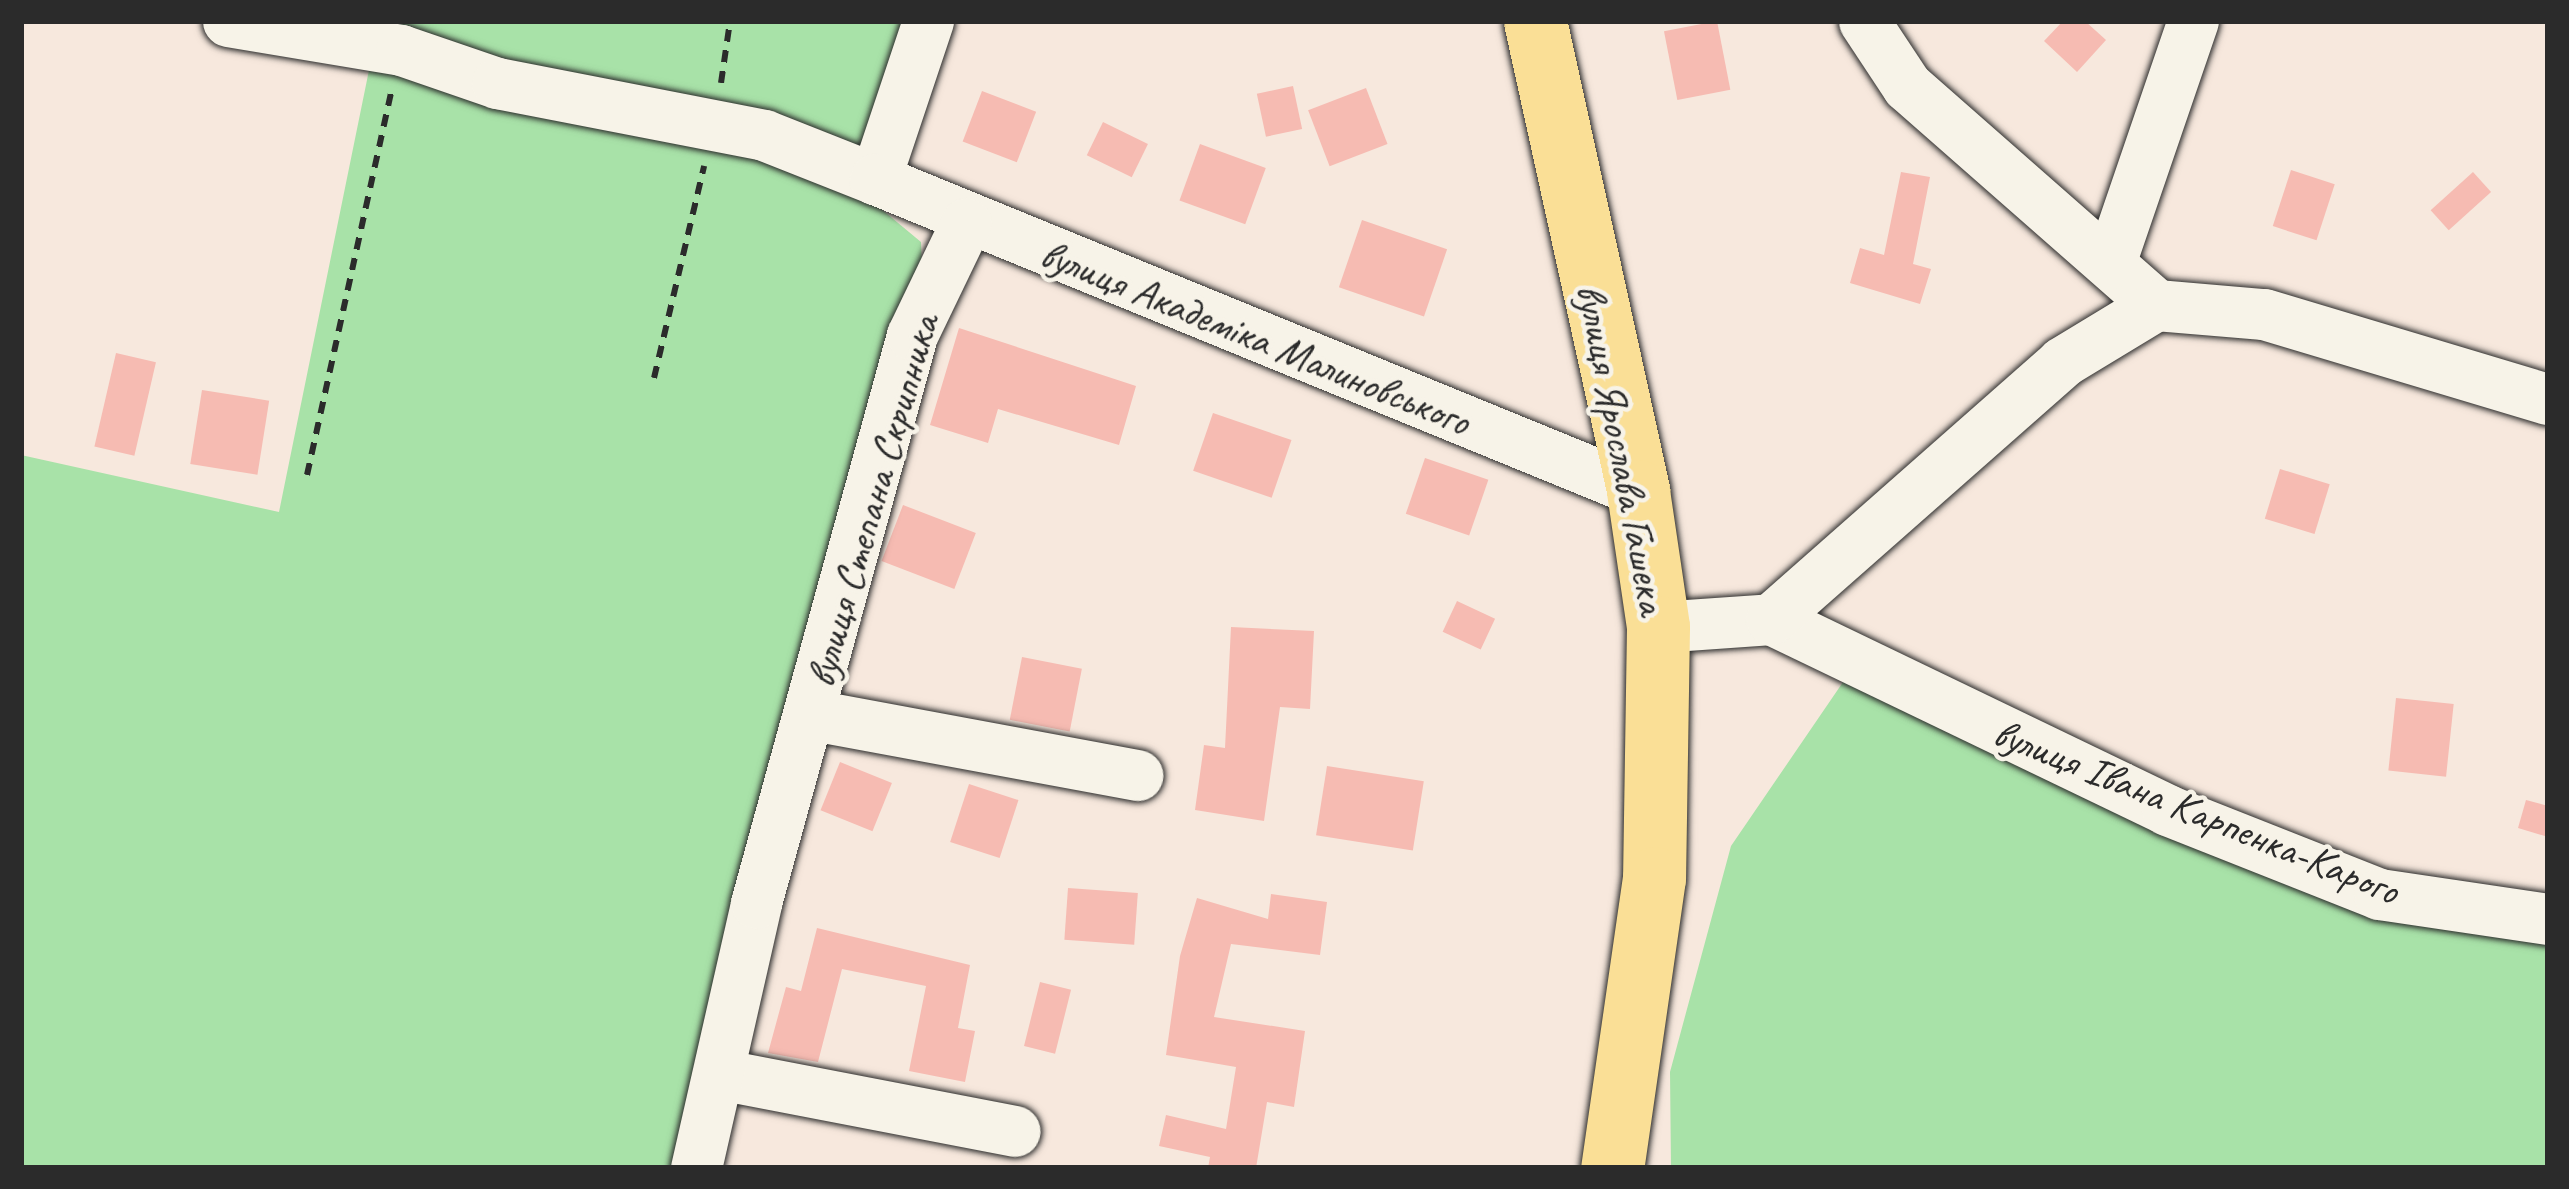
<!DOCTYPE html>
<meta charset="utf-8">
<style>
body{margin:0}
#map{position:relative;width:2569px;height:1189px;overflow:hidden;background:#f7e8dd;font-family:Caveat,sans-serif}
div>[style]{position:absolute}
[style*='--x']{left:calc(var(--x)*1px);top:calc(var(--y)*1px);width:calc(var(--w)*1px);rotate:calc(var(--a)*1deg)}
.green>*{inset:0;background:#a8e2a8}
.building>*{inset:0;background:#f6bbb2;transform-origin:0 0}
.path>*{height:6px;margin-top:-3px;transform-origin:0;background:repeating-linear-gradient(90deg,#2b2b2b 0 12px,transparent 0 21px)}
.roads{filter:drop-shadow(0 0 3px #2b2b2b) drop-shadow(0 0 3px #2b2b2b)}
.minor>*{height:51px;margin:-25.5px;padding:0 25.5px;transform-origin:25.5px;border-radius:25.5px;background:#f7f3e8}
.major>*{height:63px;margin:-31.5px;padding:0 31.5px;transform-origin:31.5px;border-radius:31.5px;background:#fadf96}
span{translate:-50% -50%;white-space:nowrap;text-align:center;line-height:1.15;-webkit-text-stroke:9px #f7f3e8;paint-order:stroke}
.street-label{font-size:42px;color:#2b2b2b}
.frame{position:absolute;inset:0;border:24px solid #2b2b2b;pointer-events:none}
</style>
<div id="map">
<div class="green">
<i style="clip-path:polygon(379px 21px,910px 21px,874px 203px,921px 242px,923px 288px,678px 1168px,21px 1168px,21px 455px,279px 512px)"></i>
<i style="clip-path:polygon(1854px 666px,2167px 810px,2548px 919px,2548px 1168px,1671px 1168px,1670px 1072px,1731px 846px)"></i>
</div>
<div class="building">
<i style="left:1717px;top:21px;width:70px;height:54px;rotate:79deg"></i>
<i style="clip-path:polygon(2063px 21px,2085px 21px,2106px 40px,2077px 72px,2044px 41px)"></i>
<i style="left:1293px;top:86px;width:44px;height:37px;rotate:78deg"></i>
<i style="left:1366px;top:88px;width:60px;height:62px;rotate:69deg"></i>
<i style="left:982px;top:91px;width:58px;height:54px;rotate:21deg"></i>
<i style="left:1103px;top:122px;width:50px;height:37px;rotate:26deg"></i>
<i style="left:1200px;top:144px;width:70px;height:60px;rotate:20deg"></i>
<i style="left:2291px;top:170px;width:46px;height:59px;rotate:18deg"></i>
<i style="clip-path:polygon(1901px 172px,1930px 177px,1913px 264px,1931px 269px,1920px 304px,1850px 283px,1860px 248px,1884px 255px)"></i>
<i style="left:2473px;top:172px;width:27px;height:57px;rotate:48deg"></i>
<i style="left:1362px;top:220px;width:90px;height:71px;rotate:19deg"></i>
<i style="clip-path:polygon(959px 328px,1136px 386px,1119px 445px,998px 409px,988px 443px,930px 425px)"></i>
<i style="left:116px;top:353px;width:41px;height:96px;rotate:13deg"></i>
<i style="left:202px;top:390px;width:68px;height:75px;rotate:9deg"></i>
<i style="left:1213px;top:413px;width:83px;height:61px;rotate:19deg"></i>
<i style="left:1425px;top:458px;width:67px;height:59px;rotate:19deg"></i>
<i style="left:2280px;top:469px;width:52px;height:52px;rotate:17deg"></i>
<i style="left:903px;top:505px;width:78px;height:60px;rotate:21deg"></i>
<i style="left:1457px;top:601px;width:42px;height:34px;rotate:25deg"></i>
<i style="clip-path:polygon(1231px 627px,1314px 631px,1310px 709px,1280px 707px,1264px 821px,1195px 810px,1204px 745px,1225px 748px)"></i>
<i style="left:1022px;top:657px;width:61px;height:64px;rotate:11deg"></i>
<i style="left:2396px;top:698px;width:58px;height:73px;rotate:6deg"></i>
<i style="left:840px;top:762px;width:56px;height:52px;rotate:22deg"></i>
<i style="left:1327px;top:766px;width:98px;height:70px;rotate:9deg"></i>
<i style="left:969px;top:784px;width:52px;height:61px;rotate:18deg"></i>
<i style="clip-path:polygon(2526px 800px,2548px 806px,2548px 837px,2518px 828px)"></i>
<i style="left:1068px;top:888px;width:70px;height:52px;rotate:4deg"></i>
<i style="clip-path:polygon(1271px 894px,1327px 902px,1320px 955px,1231px 944px,1214px 1017px,1305px 1031px,1294px 1107px,1267px 1102px,1256px 1168px,1208px 1168px,1210px 1157px,1159px 1146px,1166px 1115px,1226px 1129px,1236px 1067px,1166px 1055px,1180px 956px,1197px 898px,1268px 919px)"></i>
<i style="clip-path:polygon(817px 928px,970px 965px,958px 1028px,975px 1031px,965px 1082px,909px 1071px,926px 986px,842px 969px,818px 1062px,768px 1053px,786px 987px,801px 991px)"></i>
<i style="left:1040px;top:982px;width:32px;height:66px;rotate:14deg"></i>
</div>
<div class="path">
<i style="--x:721;--y:83;--w:63;--a:-81.7"></i>
<i style="--x:654;--y:378;--w:218;--a:-76.7"></i>
<i style="--x:307;--y:475;--w:395;--a:-77.6"></i>
</div>
<div class="roads">
<div class="minor">
<i style="--x:228;--y:21;--w:175;--a:9.5"></i>
<i style="--x:401;--y:50;--w:102;--a:19"></i>
<i style="--x:497;--y:83;--w:272;--a:11"></i>
<i style="--x:764;--y:135;--w:119;--a:21.6"></i>
<i style="--x:928;--y:21;--w:167;--a:108.5"></i>
<i style="--x:875;--y:179;--w:824;--a:22.24"></i>
<i style="--x:1864;--y:21;--w:78;--a:56.5"></i>
<i style="--x:1907;--y:86;--w:332;--a:41.3"></i>
<i style="--x:2110;--y:263;--w:256;--a:-71.1"></i>
<i style="--x:1771;--y:619;--w:440;--a:25.7"></i>
<i style="--x:2167;--y:810;--w:228;--a:21.6"></i>
<i style="--x:2379;--y:894;--w:171;--a:8.4"></i>
<i style="--x:1658;--y:627;--w:113;--a:-4"></i>
<i style="--x:1771;--y:619;--w:388;--a:-41.4"></i>
<i style="--x:2062;--y:362;--w:110;--a:-31.2"></i>
<i style="--x:2156;--y:305;--w:108;--a:4.8"></i>
<i style="--x:2264;--y:314;--w:296;--a:16.7"></i>
<i style="--x:813;--y:715;--w:330;--a:10.5"></i>
<i style="--x:719;--y:1074;--w:301;--a:10.9"></i>
<i style="--x:696;--y:1168;--w:272;--a:-77.2"></i>
<i style="--x:756;--y:903;--w:589;--a:-74.64"></i>
<i style="--x:912;--y:335;--w:124;--a:-64.3"></i>
</div>
<div class="major">
<i style="--x:1535;--y:21;--w:481;--a:77.6"></i>
<i style="--x:1638;--y:491;--w:137;--a:81.6"></i>
<i style="--x:1658;--y:627;--w:251;--a:90.9"></i>
<i style="--x:1654;--y:878;--w:293;--a:98.2"></i>
</div>
</div>
<div class="street-label">
<span style="left:1255px;top:338px;rotate:22deg">вулиця Академіка Малиновського</span>
<span style="left:1621px;top:449px;rotate:79deg">вулиця Ярослава Гашека</span>
<span style="left:873px;top:501px;rotate:-74deg">вулиця Степана Скрипника</span>
<span style="left:2196px;top:812px;rotate:22deg">вулиця Івана Карпенка-Карого</span>
</div>
<div class="frame"></div>
</div>
